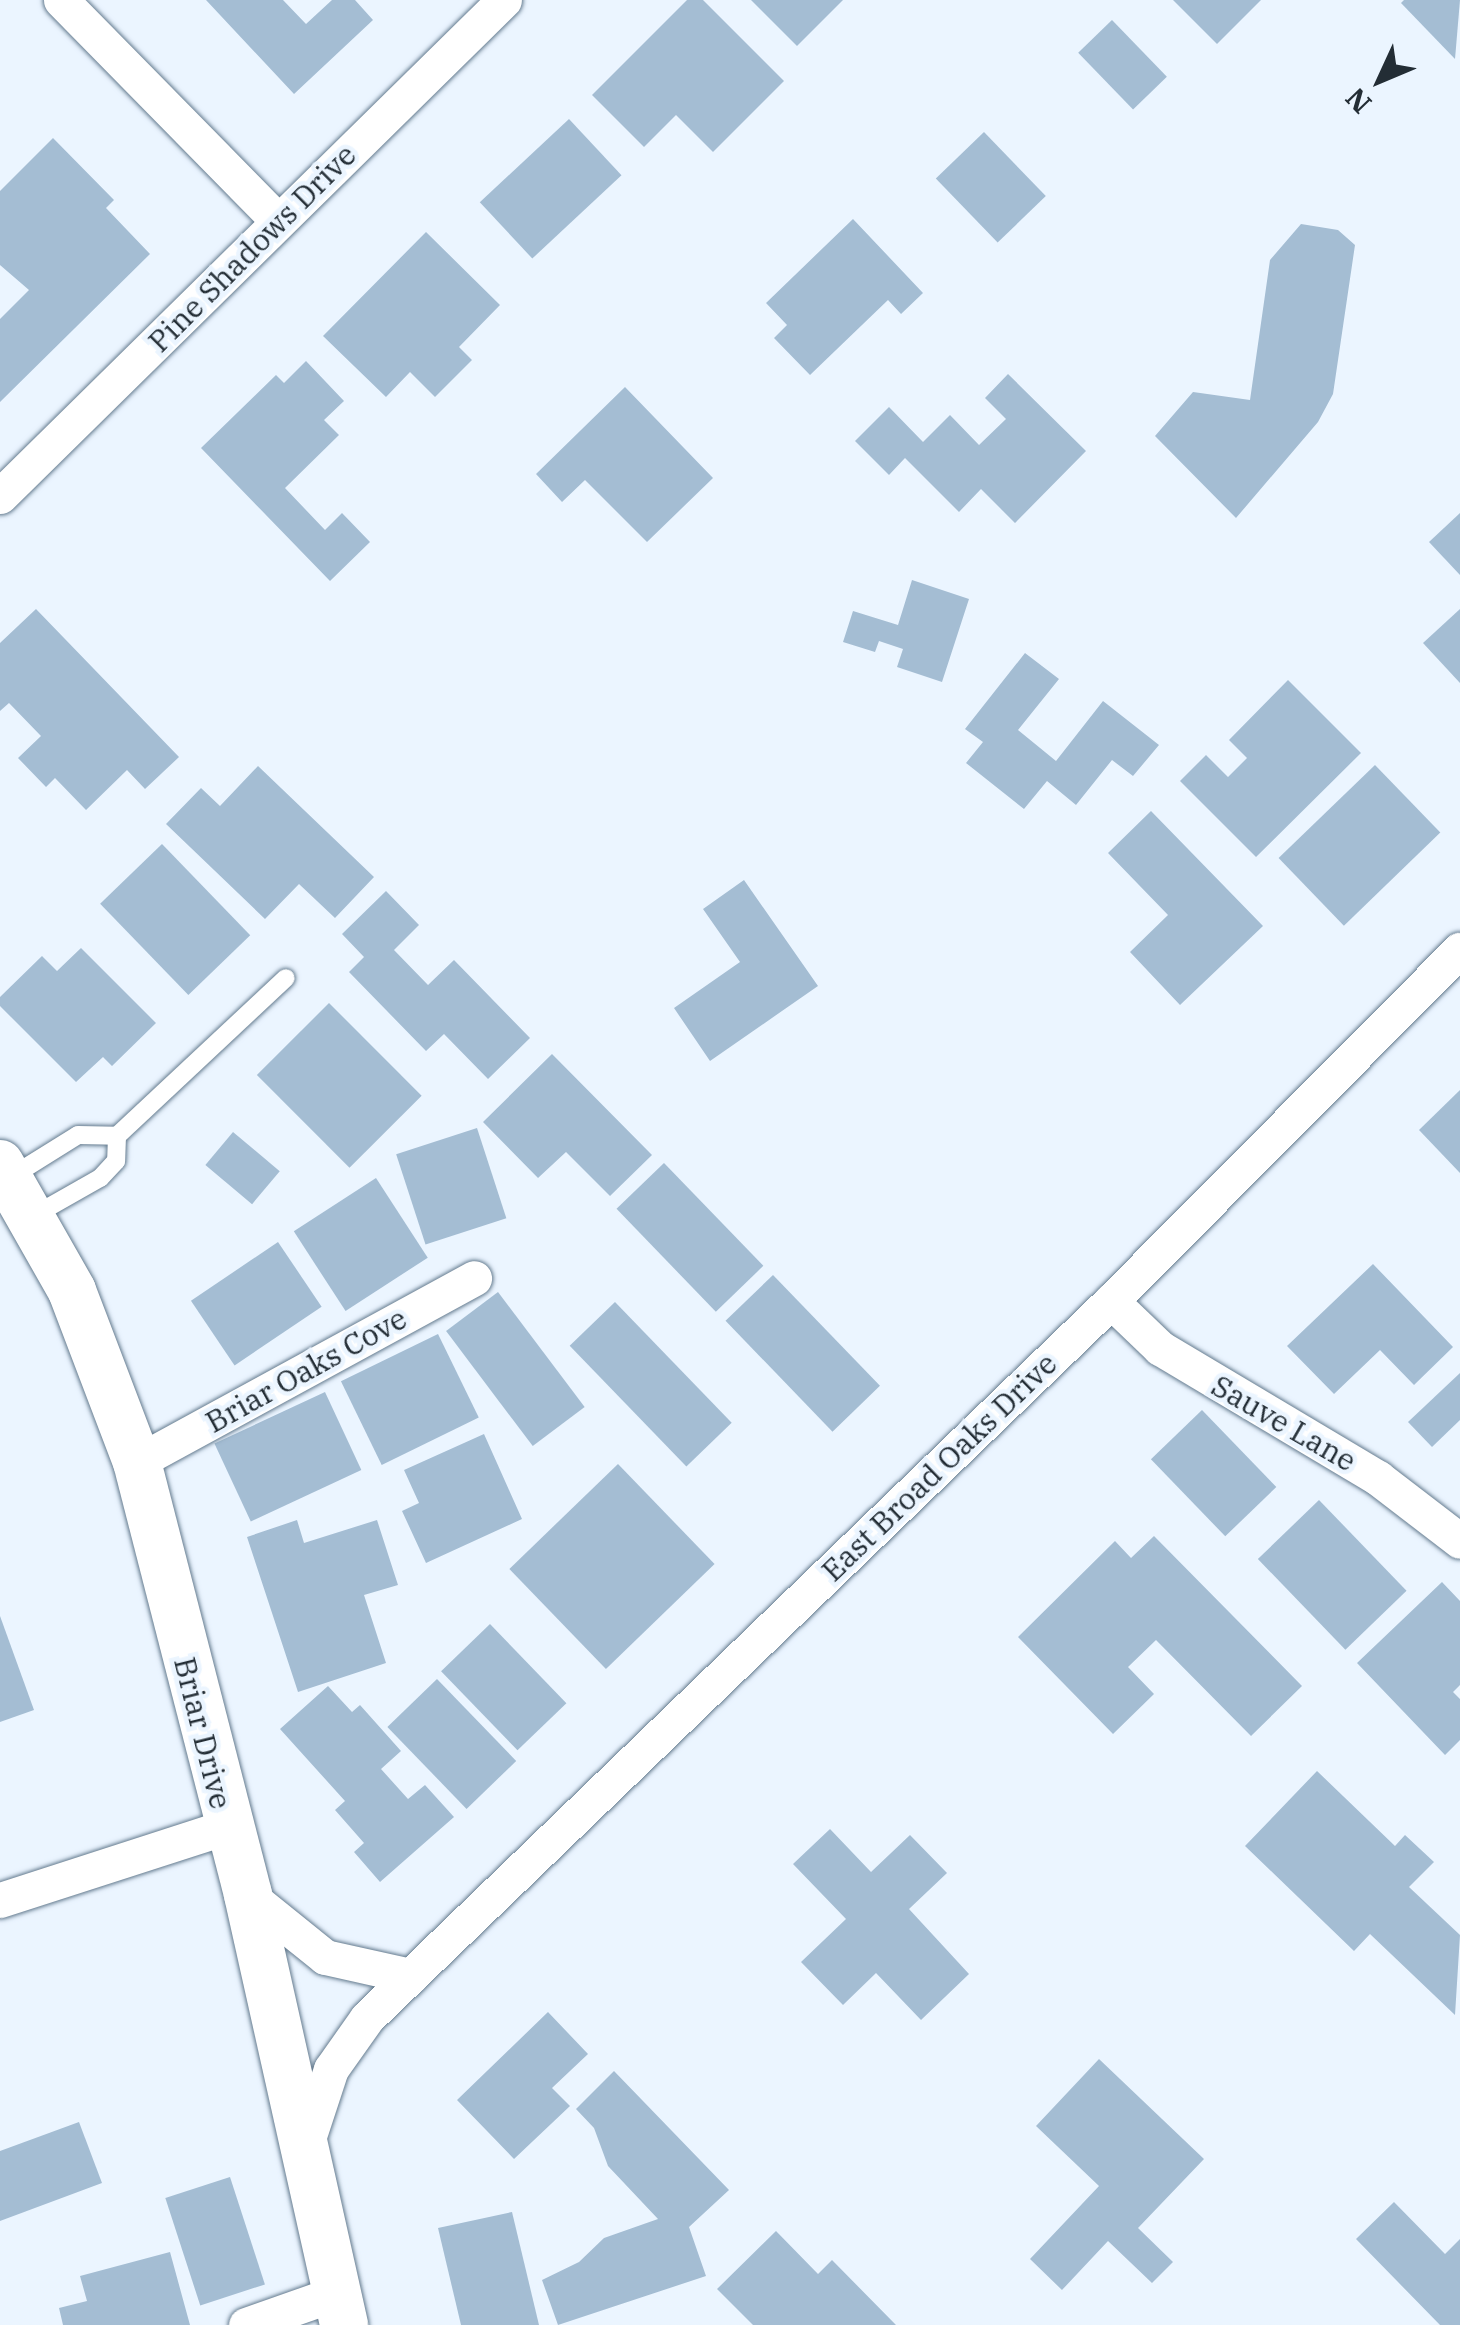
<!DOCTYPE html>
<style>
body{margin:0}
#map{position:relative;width:1460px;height:2325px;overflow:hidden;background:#ebf5ff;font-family:"IBM Plex Serif",serif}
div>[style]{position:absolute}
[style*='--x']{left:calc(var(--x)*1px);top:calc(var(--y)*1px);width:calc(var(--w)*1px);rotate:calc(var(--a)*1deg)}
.building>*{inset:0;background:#a4bdd3;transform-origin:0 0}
.roads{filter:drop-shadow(0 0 2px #647b8f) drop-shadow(0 0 2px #647b8f)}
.lane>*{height:18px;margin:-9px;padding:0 9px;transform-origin:9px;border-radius:9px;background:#fff}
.street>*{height:35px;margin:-17.5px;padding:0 17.5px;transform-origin:17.5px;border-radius:17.5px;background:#fff}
.secondary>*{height:48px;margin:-24px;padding:0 24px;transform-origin:24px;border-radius:24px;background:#fff}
span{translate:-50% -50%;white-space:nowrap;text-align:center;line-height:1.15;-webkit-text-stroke:9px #ebf5ff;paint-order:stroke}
.street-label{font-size:30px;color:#232d35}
.north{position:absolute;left:1330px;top:30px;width:100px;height:100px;-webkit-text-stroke:8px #ebf5ff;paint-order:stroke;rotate:226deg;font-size:28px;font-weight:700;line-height:40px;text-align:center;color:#232d35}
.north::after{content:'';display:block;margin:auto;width:35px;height:45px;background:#232d35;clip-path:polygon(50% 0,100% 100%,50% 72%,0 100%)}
</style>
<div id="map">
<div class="building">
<i style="clip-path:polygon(206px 0,283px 0,306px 24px,332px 0,355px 0,373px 20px,294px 94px)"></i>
<i style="clip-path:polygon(687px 0,703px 0,784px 81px,713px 152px,676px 115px,644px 147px,592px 95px)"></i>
<i style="clip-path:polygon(751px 0,843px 0,797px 46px)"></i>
<i style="clip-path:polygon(1173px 0,1261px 0,1217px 44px)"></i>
<i style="clip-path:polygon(1404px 0,1460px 0,1455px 59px,1401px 3px)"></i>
<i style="left:1112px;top:20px;width:79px;height:47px;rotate:46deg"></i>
<i style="left:569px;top:119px;width:77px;height:122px;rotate:47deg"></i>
<i style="left:984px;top:132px;width:89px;height:67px;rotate:46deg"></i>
<i style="clip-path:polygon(53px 138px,114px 200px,106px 208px,150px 254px,0 402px,0 319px,29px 290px,0 265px,0 191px)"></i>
<i style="clip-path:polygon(853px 219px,923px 293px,901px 314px,888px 300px,810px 375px,774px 338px,787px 325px,766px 303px)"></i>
<i style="clip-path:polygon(1301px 224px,1338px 230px,1355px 245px,1333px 394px,1318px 422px,1236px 518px,1155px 436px,1193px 392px,1250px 400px,1270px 260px)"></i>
<i style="clip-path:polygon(426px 232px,500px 305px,459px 347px,472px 360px,435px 397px,410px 372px,386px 397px,323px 336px)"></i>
<i style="clip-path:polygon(306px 361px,344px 401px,324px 420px,339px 435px,285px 488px,325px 530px,342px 513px,370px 542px,330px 581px,201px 448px,276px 375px,284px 383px)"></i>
<i style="clip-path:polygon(1008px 374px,1086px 451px,1015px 523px,981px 489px,959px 512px,905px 458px,889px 475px,855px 441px,889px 407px,923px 442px,950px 415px,979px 445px,1006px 419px,985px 398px)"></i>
<i style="clip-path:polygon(625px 387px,713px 478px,647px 542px,585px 480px,562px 502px,536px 474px)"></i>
<i style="clip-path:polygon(1460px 513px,1460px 575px,1429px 542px)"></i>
<i style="clip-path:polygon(912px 580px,969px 599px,942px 682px,897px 667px,903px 649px,879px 641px,875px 652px,843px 642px,853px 611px,898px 625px)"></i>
<i style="clip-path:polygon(36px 609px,179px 757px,145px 789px,127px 770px,86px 810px,55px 778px,46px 787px,18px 758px,41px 736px,9px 703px,0 711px,0 643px)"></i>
<i style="clip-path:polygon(1460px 609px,1460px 683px,1423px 643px)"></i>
<i style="clip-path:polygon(1025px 653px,1059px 679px,1018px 730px,1056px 761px,1103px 701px,1159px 745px,1133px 776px,1112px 760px,1076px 805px,1047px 781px,1024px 809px,966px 763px,983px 742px,965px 729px)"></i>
<i style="clip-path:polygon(1288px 680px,1361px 753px,1256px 857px,1180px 781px,1206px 755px,1228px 777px,1247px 758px,1229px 740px)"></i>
<i style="left:1375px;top:765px;width:94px;height:134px;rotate:46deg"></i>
<i style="clip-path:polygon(258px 766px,374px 877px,335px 918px,299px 884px,265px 919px,166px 824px,201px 788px,220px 806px)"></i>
<i style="clip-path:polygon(1151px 811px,1263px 926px,1180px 1005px,1130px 952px,1168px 915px,1108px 853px)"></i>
<i style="left:162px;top:844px;width:127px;height:86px;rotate:46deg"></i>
<i style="clip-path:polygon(744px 880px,818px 986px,710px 1061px,674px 1008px,740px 962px,703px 909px)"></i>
<i style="clip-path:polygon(386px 891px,419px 925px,394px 950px,428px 985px,454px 960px,530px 1038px,488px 1079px,444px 1034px,426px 1051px,349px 972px,364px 957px,342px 934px)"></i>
<i style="clip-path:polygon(81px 948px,156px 1023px,112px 1066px,103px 1057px,76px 1082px,0 1006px,0 997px,42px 956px,57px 971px)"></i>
<i style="left:329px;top:1003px;width:131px;height:102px;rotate:45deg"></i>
<i style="clip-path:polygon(552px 1054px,652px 1155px,610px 1196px,566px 1152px,538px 1178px,483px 1122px)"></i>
<i style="clip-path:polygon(1460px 1090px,1460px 1173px,1419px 1130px)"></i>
<i style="left:477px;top:1128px;width:95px;height:85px;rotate:72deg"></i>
<i style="left:233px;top:1132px;width:61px;height:43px;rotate:40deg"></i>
<i style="left:664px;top:1163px;width:143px;height:66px;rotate:46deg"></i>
<i style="left:376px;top:1178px;width:95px;height:98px;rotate:57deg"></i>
<i style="left:278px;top:1242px;width:78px;height:105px;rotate:56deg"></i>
<i style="clip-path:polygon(1373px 1264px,1453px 1347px,1414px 1385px,1380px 1350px,1334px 1394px,1287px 1346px)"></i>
<i style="left:773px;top:1275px;width:154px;height:66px;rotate:46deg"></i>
<i style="left:498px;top:1292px;width:144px;height:65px;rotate:53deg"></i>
<i style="left:615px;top:1302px;width:168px;height:63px;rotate:46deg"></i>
<i style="left:438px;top:1334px;width:93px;height:108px;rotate:64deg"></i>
<i style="clip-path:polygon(1460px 1373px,1460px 1420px,1432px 1447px,1408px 1422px)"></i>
<i style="left:325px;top:1392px;width:86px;height:122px;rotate:65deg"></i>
<i style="left:1202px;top:1410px;width:107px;height:71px;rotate:46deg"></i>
<i style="clip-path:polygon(484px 1434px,522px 1519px,426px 1563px,402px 1511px,419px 1503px,404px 1470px)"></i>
<i style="left:618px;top:1464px;width:139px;height:151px;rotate:46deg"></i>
<i style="left:1319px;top:1500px;width:126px;height:85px;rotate:46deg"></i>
<i style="clip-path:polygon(297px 1520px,304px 1543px,377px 1520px,398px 1585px,364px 1595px,386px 1663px,298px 1692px,247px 1537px)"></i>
<i style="clip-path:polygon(1154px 1536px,1302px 1686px,1251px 1736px,1156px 1640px,1128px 1667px,1154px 1694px,1113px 1734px,1018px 1637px,1115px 1541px,1131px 1558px)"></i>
<i style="clip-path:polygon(1442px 1582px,1460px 1601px,1460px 1685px,1453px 1692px,1460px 1699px,1460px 1740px,1445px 1755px,1357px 1663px)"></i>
<i style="clip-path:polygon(0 1616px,34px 1710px,0 1722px)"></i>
<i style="left:490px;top:1624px;width:110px;height:68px;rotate:46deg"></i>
<i style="left:437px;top:1679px;width:114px;height:69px;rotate:46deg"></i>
<i style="clip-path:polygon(328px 1686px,352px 1712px,360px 1705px,401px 1751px,381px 1769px,408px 1799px,425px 1785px,454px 1817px,380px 1882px,354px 1852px,364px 1843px,335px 1810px,345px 1801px,280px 1729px)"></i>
<i style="clip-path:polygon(1317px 1771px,1395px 1846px,1405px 1835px,1434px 1862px,1409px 1887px,1460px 1935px,1455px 2015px,1370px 1934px,1354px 1951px,1245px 1846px)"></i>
<i style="clip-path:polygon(830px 1829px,871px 1872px,910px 1835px,947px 1873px,909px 1909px,969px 1974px,921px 2020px,876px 1973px,843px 2005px,801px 1962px,846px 1919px,793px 1864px)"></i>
<i style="clip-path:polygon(548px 2012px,588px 2054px,552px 2088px,570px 2106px,514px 2159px,457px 2100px)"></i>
<i style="clip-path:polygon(1099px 2059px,1204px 2159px,1138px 2228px,1173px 2262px,1152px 2283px,1108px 2241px,1062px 2290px,1030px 2259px,1099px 2186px,1036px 2126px)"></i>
<i style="clip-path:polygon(614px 2071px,729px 2190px,689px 2227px,706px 2276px,558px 2325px,542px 2280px,579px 2262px,604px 2238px,658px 2219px,608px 2166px,594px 2128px,576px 2109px)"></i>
<i style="clip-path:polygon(79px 2122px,102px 2183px,0 2221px,0 2151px)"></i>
<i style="left:230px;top:2177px;width:113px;height:68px;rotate:72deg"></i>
<i style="clip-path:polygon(1394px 2202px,1445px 2254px,1460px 2239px,1460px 2325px,1440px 2325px,1356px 2239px)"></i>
<i style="clip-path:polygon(512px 2212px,539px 2325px,461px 2325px,438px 2228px)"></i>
<i style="clip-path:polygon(776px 2231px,818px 2274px,832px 2260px,896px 2325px,753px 2325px,717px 2289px)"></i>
<i style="clip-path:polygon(170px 2252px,190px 2325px,63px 2325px,59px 2308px,87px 2301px,80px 2276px)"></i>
</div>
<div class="roads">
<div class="lane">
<i style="--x:117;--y:1136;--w:231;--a:-43.1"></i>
<i style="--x:9;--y:1178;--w:81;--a:-31.9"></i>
<i style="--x:78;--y:1135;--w:39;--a:1"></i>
<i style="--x:117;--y:1136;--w:25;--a:92"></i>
<i style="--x:116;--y:1161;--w:23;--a:133"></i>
<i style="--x:100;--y:1178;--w:77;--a:150.4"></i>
</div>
<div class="street">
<i style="--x:61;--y:0;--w:308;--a:45.5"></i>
<i style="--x:0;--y:496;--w:707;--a:-44.54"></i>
<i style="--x:1111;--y:1301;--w:68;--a:43.8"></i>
<i style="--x:1160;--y:1348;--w:254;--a:30.8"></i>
<i style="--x:1378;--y:1478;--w:103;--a:37.5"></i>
<i style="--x:137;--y:1462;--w:384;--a:-28.6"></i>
<i style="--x:248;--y:1895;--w:99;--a:38.8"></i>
<i style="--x:325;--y:1957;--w:88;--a:12.5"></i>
<i style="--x:0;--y:1900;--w:237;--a:-17.9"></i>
<i style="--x:305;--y:2148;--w:83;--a:-71.8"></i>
<i style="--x:331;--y:2069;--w:62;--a:-54.8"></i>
<i style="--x:367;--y:2018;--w:1033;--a:-43.94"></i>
<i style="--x:1111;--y:1301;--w:495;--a:-45.2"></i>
<i style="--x:246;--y:2325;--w:96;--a:-19.4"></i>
</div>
<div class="secondary">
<i style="--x:0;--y:1164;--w:146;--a:60.4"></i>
<i style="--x:72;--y:1291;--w:183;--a:69.2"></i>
<i style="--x:137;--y:1462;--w:447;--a:75.6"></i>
<i style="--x:248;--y:1895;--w:441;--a:77.4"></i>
</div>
</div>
<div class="street-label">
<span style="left:252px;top:248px;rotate:-45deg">Pine Shadows Drive</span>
<span style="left:306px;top:1370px;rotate:-29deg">Briar Oaks Cove</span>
<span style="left:1284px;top:1423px;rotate:30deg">Sauve Lane</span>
<span style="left:939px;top:1467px;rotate:-44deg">East Broad Oaks Drive</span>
<span style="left:203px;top:1733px;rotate:76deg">Briar Drive</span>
</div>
<div class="north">N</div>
</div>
